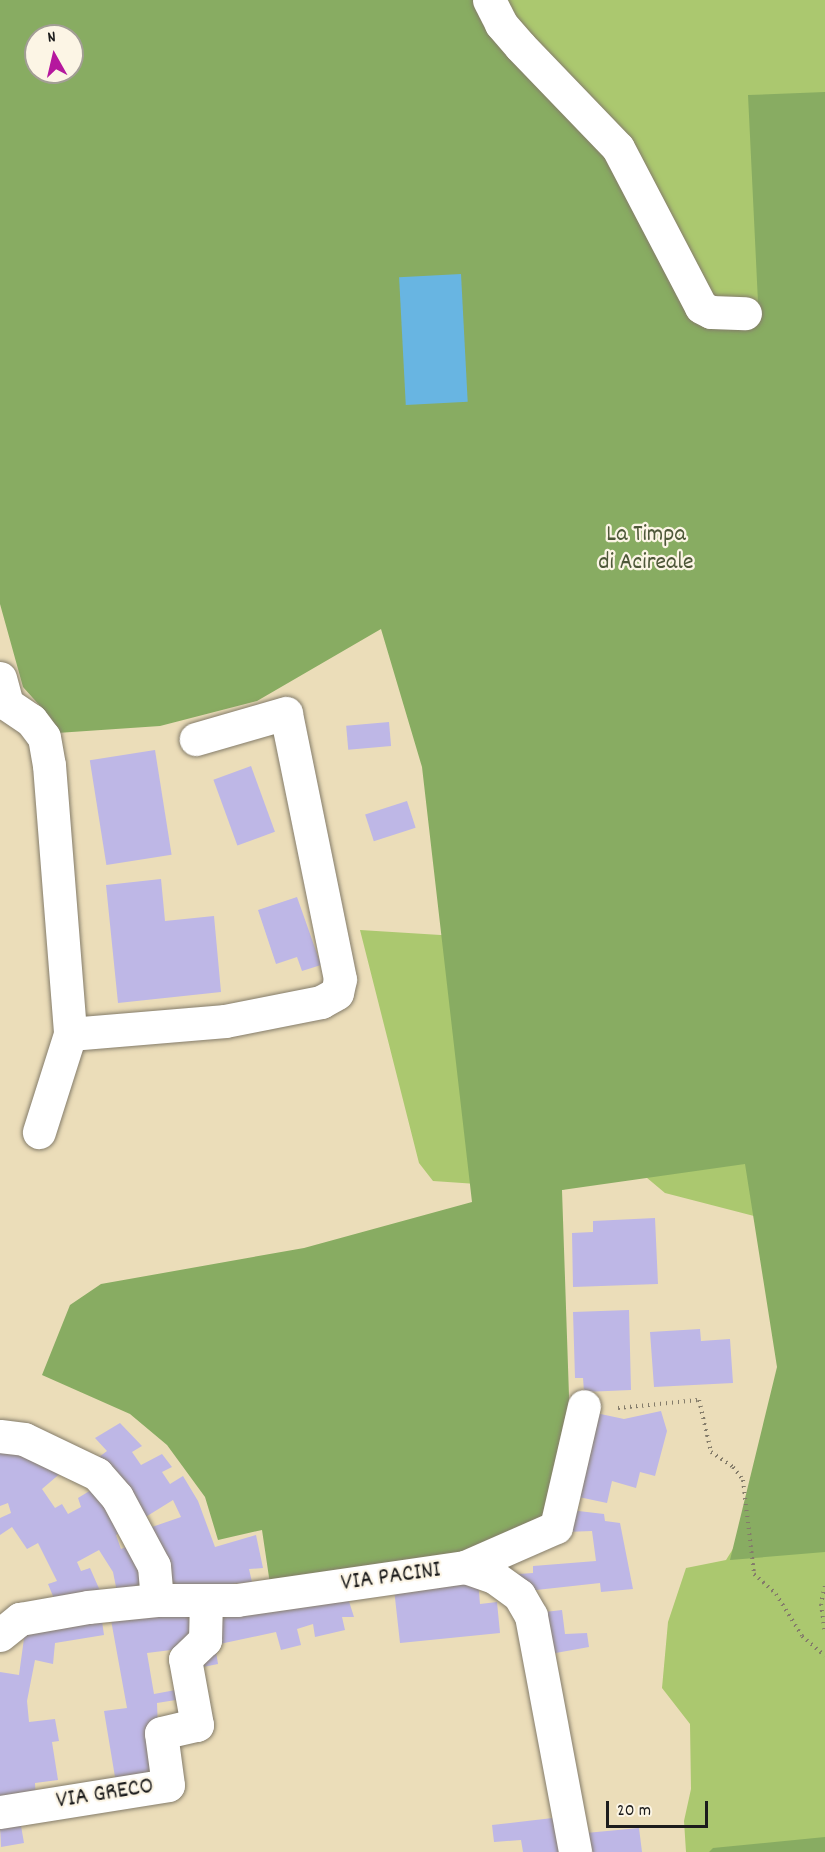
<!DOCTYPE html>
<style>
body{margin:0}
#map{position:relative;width:825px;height:1852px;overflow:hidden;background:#ebddb9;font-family:Dekko,sans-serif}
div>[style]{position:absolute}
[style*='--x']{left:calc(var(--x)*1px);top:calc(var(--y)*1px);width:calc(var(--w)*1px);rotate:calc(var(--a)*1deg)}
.green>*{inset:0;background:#abc86f}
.forest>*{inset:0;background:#88ac62}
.water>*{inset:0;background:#68b5e2;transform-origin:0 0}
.building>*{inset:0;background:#beb7e6;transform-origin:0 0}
.path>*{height:4px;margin-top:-2px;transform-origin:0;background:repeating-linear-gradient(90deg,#847c6a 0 1.5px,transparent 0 6px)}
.roads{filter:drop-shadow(0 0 2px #847c6a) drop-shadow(0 0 2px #847c6a)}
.minor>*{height:33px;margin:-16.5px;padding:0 16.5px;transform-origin:16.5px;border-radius:16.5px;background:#fff}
span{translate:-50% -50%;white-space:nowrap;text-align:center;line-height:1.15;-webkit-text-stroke:4.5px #fcf5e5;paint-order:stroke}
.park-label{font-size:24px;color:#4e5839}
.street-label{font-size:24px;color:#1c1c1c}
.north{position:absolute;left:24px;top:24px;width:60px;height:60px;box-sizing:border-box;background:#fcf5e5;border:2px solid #a29e95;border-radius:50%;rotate:352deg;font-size:16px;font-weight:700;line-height:24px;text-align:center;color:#1c1c1c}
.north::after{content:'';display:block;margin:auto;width:21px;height:27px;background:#b5179e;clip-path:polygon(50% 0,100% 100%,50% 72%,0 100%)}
.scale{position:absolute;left:606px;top:1801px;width:102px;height:27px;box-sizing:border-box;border:3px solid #1c1c1c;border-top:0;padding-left:8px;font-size:18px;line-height:21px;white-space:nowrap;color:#1c1c1c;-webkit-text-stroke:4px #fcf5e5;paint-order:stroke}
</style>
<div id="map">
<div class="green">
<i style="clip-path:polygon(386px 0,825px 0,825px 1384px,802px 1310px,754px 1216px,665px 1193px,634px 1167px,562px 1190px,433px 1181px,419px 1163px,360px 930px,505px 939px)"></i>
<i style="clip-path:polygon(825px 1403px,825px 1852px,686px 1852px,684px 1821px,691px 1789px,690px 1724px,662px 1688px,668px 1622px,686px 1568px,726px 1560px)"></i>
</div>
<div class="forest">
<i style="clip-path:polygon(evenodd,0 0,481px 0,602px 142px,684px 303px,751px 328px,759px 323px,748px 95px,825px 92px,825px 1552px,730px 1560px,777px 1367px,745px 1164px,562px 1190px,570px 1425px,549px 1517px,491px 1548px,270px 1584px,262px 1530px,218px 1540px,205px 1497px,167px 1445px,130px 1414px,42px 1375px,70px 1305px,101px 1284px,304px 1248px,472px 1202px,422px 767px,381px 629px,257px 701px,160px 726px,57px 733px,50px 717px,23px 687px,0 604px,0 0,36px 36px,72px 36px,72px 72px,36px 72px,36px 36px)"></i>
<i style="clip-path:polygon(825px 1837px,825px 1852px,709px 1852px,713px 1848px)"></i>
</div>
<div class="water">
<i style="left:461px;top:274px;width:128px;height:62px;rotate:87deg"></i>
</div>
<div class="building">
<i style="left:389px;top:722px;width:24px;height:43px;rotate:85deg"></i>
<i style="left:155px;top:750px;width:106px;height:66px;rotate:81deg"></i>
<i style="left:251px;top:766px;width:70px;height:40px;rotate:70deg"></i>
<i style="left:407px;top:801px;width:28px;height:44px;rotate:72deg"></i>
<i style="clip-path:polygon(161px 879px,165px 921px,214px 916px,221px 992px,118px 1003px,106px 885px)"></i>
<i style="clip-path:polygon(297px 897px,321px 965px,302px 971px,297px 957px,276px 964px,258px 910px)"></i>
<i style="clip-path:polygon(655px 1218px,658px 1284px,573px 1287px,572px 1233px,593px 1232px,593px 1221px)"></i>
<i style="clip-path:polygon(629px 1310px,631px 1390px,584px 1392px,583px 1378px,575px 1378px,573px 1312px)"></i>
<i style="clip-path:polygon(700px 1329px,701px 1341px,730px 1339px,733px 1383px,654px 1387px,650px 1332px)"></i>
<i style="clip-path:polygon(661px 1411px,667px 1431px,655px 1476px,640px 1472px,636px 1488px,612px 1481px,607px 1503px,574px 1496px,591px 1412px,624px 1419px)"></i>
<i style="clip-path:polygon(120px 1423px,142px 1446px,132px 1452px,141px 1465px,162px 1454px,172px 1467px,162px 1472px,170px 1484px,183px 1476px,198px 1501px,215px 1547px,256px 1535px,263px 1568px,249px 1569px,252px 1582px,167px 1590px,164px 1561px,152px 1527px,181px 1517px,173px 1500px,144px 1518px,95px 1460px,107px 1451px,95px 1438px)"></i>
<i style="clip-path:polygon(0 1447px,63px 1471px,42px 1489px,55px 1508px,62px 1504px,68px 1514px,81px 1507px,78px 1498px,96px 1487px,126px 1530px,116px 1535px,121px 1549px,133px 1544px,149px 1590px,117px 1592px,113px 1572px,99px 1550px,77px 1562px,81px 1571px,90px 1568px,101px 1593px,55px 1601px,48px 1584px,57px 1581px,38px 1543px,27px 1549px,12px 1527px,0 1535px,0 1518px,11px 1513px,8px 1503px,0 1506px)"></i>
<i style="clip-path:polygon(570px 1510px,604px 1514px,605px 1521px,620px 1523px,633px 1589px,601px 1592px,600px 1583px,527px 1591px,505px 1575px,533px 1573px,533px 1566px,596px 1561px,592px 1531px,565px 1532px)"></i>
<i style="clip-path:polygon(478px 1580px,480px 1604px,497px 1602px,500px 1633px,400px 1643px,394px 1589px)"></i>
<i style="clip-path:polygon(347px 1595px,354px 1617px,342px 1617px,345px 1630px,315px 1637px,313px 1624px,297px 1629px,301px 1645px,281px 1650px,276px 1632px,215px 1645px,218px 1664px,203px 1667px,197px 1683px,212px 1618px)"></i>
<i style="clip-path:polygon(109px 1609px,194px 1613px,187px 1648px,147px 1653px,154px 1694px,181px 1689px,182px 1699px,157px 1703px,160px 1777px,116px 1783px,104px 1711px,127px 1708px)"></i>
<i style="clip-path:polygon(562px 1610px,565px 1634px,587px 1633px,589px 1647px,550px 1654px,545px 1612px)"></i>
<i style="clip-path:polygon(102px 1621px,104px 1635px,55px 1643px,53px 1664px,35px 1660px,27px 1701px,29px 1722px,55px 1719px,59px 1741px,52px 1742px,58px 1780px,35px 1783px,36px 1801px,0 1804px,0 1672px,19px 1675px,25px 1631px)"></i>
<i style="clip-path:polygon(561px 1817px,569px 1852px,523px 1852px,521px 1840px,494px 1842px,492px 1825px)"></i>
<i style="clip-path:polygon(20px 1820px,24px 1843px,1px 1847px,0 1824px)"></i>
<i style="clip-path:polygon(639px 1828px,642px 1852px,589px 1852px,586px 1833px)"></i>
</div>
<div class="path">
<i style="--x:618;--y:1408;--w:81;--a:-5.6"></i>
<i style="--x:699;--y:1400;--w:53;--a:77"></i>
<i style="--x:711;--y:1452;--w:27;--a:34"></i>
<i style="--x:733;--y:1467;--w:16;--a:52"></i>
<i style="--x:743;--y:1480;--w:95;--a:83.3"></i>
<i style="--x:754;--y:1574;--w:30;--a:42"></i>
<i style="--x:776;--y:1594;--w:49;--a:58.2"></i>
<i style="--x:802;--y:1636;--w:30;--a:41"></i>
<i style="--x:825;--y:1586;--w:18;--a:103"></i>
<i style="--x:821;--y:1604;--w:29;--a:82"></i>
</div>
<div class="roads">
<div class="minor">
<i style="--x:489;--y:0;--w:27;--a:63"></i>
<i style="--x:501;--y:24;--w:29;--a:49"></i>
<i style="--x:520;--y:46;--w:141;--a:46.1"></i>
<i style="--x:618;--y:148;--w:179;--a:62.4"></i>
<i style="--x:701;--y:307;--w:11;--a:27"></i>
<i style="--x:711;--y:312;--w:34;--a:2"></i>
<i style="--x:0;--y:678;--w:27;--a:75"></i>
<i style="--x:7;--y:704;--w:29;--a:34"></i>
<i style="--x:31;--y:720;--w:21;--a:53"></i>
<i style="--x:44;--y:737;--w:28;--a:80"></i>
<i style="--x:49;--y:765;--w:270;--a:85.5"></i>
<i style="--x:70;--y:1034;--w:103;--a:107.6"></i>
<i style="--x:70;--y:1034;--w:156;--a:-4.8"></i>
<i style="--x:225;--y:1021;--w:98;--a:-11.2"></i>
<i style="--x:321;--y:1002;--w:18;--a:-29"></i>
<i style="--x:337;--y:993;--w:14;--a:-78"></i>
<i style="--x:340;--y:979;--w:271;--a:-101.5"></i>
<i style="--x:286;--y:713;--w:94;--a:163.9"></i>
<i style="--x:0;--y:1436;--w:24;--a:7"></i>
<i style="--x:24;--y:1439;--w:81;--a:25.6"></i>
<i style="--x:97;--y:1474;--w:30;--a:49"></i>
<i style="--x:117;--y:1497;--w:78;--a:61.8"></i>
<i style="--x:154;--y:1566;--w:34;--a:85"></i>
<i style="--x:465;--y:1567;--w:99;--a:-23.7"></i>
<i style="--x:556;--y:1527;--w:124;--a:-77"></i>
<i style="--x:0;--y:1635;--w:26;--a:-39"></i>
<i style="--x:20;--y:1619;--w:69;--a:-10"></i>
<i style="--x:88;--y:1607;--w:69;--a:-5.8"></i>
<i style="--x:157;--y:1600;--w:80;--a:0"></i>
<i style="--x:237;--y:1600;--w:230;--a:-8.2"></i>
<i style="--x:465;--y:1567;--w:31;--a:19"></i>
<i style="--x:494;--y:1577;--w:31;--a:36"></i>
<i style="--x:519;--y:1595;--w:24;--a:60"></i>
<i style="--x:531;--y:1616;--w:240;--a:79.4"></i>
<i style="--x:0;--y:1812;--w:170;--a:-9.1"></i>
<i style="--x:168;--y:1785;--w:52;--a:-97.7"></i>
<i style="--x:161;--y:1733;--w:37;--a:-13"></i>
<i style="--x:197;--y:1725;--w:67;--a:-100.3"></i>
<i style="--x:185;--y:1659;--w:28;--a:-44"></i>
<i style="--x:205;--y:1640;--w:40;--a:-88.6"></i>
</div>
</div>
<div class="park-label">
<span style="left:646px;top:550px">La Timpa<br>di Acireale</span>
</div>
<div class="street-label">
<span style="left:391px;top:1578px;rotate:-8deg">VIA PACINI</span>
<span style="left:105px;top:1795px;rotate:-9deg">VIA GRECO</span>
</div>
<div class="north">N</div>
<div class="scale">20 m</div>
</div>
